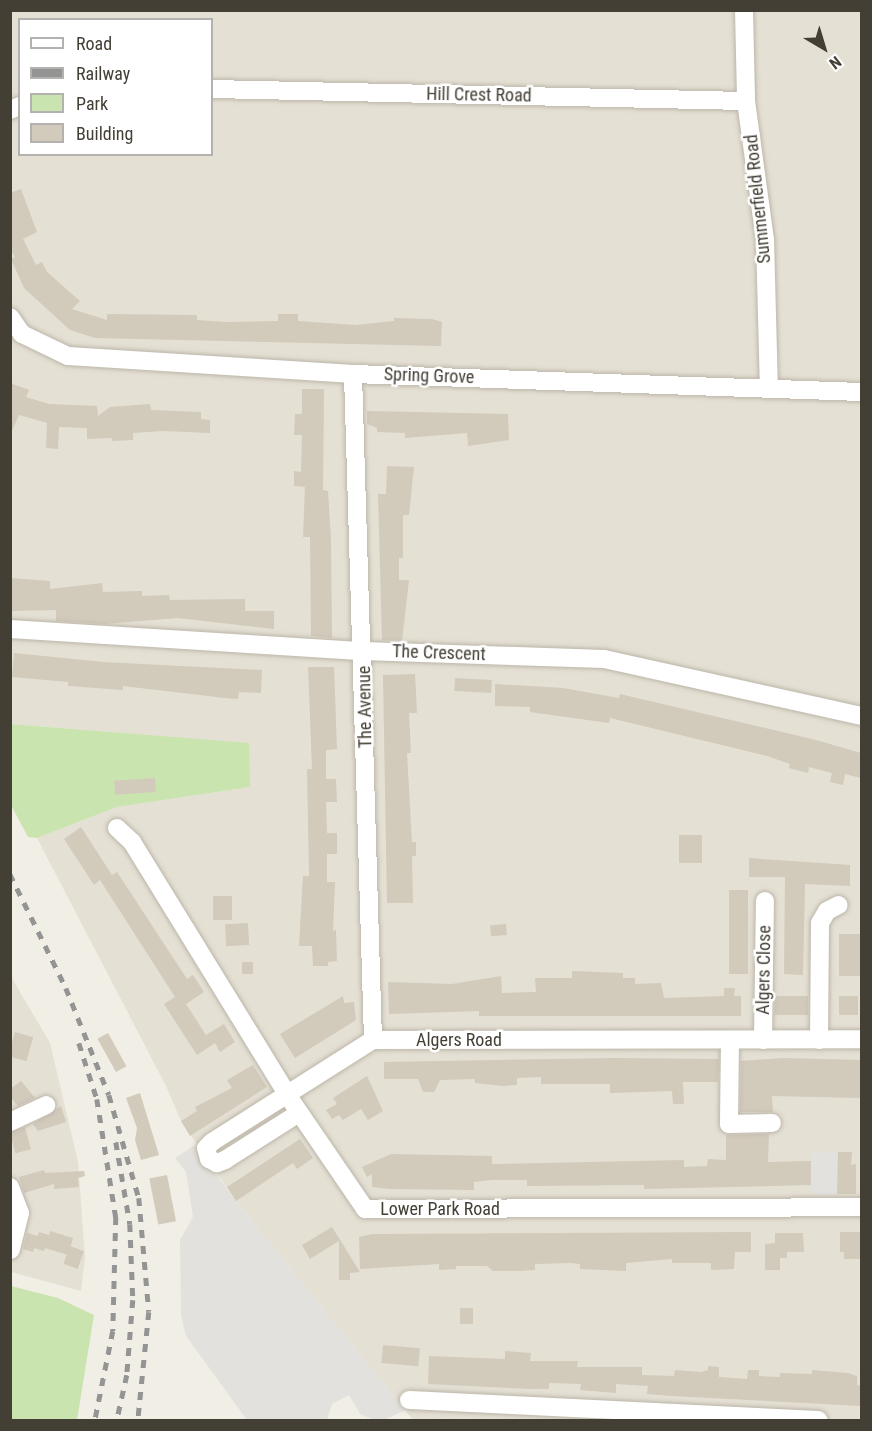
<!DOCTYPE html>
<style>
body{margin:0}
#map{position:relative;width:872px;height:1431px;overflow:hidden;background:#f1eee5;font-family:"Roboto Condensed",sans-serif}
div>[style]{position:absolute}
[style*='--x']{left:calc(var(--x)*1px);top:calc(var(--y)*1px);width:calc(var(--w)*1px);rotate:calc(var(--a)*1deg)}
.residential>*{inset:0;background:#e5e0d4}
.green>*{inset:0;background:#cae4b0}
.parking>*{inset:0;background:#e3e1dd;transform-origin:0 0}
.building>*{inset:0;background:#d2cabb;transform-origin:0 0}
.roads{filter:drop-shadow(0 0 2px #bcb6a9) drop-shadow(0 0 2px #bcb6a9)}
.minor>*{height:18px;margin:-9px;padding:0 9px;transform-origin:9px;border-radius:9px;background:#fff}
.rail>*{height:4.5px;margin-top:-2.25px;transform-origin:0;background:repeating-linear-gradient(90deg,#949494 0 8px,transparent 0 16px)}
span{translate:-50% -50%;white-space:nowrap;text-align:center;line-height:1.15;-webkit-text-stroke:5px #fff;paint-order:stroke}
.street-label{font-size:18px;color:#443f35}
.frame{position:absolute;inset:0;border:12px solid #443f35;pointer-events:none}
.legend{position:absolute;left:18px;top:18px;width:195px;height:138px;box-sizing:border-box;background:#fff;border:2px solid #b4b2ae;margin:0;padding:8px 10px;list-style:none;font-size:18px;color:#443f35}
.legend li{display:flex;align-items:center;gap:12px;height:30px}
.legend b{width:30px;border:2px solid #b4b2ae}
.north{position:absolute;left:794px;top:18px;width:60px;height:60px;-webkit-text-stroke:4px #fff;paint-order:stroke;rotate:142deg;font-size:16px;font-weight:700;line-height:24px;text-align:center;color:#443f35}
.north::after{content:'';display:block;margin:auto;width:21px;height:27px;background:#443f35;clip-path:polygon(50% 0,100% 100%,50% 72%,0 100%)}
</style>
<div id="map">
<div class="residential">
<i style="clip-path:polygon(evenodd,10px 11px,861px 11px,861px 1420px,413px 1420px,236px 1201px,181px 1121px,166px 1086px,37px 838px,117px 807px,250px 787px,122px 733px,11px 724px,10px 11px,20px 20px,212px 20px,212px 154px,20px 154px,20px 20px)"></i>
<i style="clip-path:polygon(10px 975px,50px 1043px,78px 1162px,85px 1258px,81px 1291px,11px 1272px)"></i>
</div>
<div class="green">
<i style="clip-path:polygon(10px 724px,249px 743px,250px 787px,117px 807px,37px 838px,28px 837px,11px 805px)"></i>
<i style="clip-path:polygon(11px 1286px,58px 1298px,94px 1315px,77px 1420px,11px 1420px)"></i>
</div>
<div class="parking">
<i style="clip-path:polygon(195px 1145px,236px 1201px,405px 1410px,384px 1420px,375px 1420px,360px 1414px,349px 1395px,332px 1404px,327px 1420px,247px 1420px,186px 1336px,181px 1315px,180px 1240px,193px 1217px,186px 1172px,175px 1158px)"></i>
<i style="left:837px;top:1152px;width:43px;height:25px;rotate:90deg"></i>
</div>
<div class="building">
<i style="clip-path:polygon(21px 189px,37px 232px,23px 239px,36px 265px,42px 262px,47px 272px,80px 301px,72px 309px,107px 320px,107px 314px,197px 315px,197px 320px,226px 322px,278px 321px,278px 314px,298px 314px,298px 321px,356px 325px,394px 321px,394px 318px,432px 319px,442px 322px,441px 346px,95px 338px,70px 330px,24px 288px,11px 259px,15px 257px,10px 248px,10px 193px)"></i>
<i style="clip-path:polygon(10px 383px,29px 390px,26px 397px,49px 404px,97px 406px,98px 416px,110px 407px,150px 404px,151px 410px,201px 412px,201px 419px,210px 420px,210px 433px,163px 431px,133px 433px,133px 440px,112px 441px,112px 438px,87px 439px,87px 428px,59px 427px,58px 449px,46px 448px,47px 423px,19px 415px,10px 435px)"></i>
<i style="clip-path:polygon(302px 389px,324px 389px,323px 490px,328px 491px,331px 539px,332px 638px,311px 636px,310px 537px,303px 537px,305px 487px,294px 486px,294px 471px,301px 472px,302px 435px,294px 435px,295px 414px,302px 414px)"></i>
<i style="clip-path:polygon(367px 411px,508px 414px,509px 440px,468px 446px,467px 433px,405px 438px,405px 433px,377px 432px,377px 428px,367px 424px)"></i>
<i style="clip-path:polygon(387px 466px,414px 467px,409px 515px,403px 515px,403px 558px,399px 558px,399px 580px,409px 580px,402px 641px,382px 640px,378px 494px,386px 494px)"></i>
<i style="clip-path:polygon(10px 578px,50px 581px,50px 589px,102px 583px,103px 592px,142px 591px,142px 596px,169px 595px,170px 600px,245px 599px,245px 611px,274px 611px,274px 629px,178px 618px,104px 624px,56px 621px,56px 610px,10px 611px)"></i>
<i style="clip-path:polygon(14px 653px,103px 662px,262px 670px,261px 693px,239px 692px,238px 699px,225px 698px,123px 686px,123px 690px,68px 686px,68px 682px,12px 677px)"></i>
<i style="clip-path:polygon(308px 667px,334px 667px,337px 749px,326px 750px,326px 779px,336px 779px,337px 802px,326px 802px,327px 833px,337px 833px,337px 854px,327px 854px,327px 882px,335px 882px,333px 931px,336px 930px,337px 961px,328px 962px,328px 966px,313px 966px,312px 946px,299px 946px,303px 876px,309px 876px,307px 769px,312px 769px)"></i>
<i style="clip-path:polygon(415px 674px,417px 713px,409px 713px,411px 753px,407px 753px,412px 842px,416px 842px,416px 856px,412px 856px,413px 903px,387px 903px,383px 675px)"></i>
<i style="left:455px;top:678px;width:37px;height:13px;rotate:3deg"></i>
<i style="clip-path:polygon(495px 684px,563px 688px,619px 698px,620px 694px,816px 740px,861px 753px,861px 778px,845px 774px,843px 785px,830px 782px,832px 773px,809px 767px,808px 773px,789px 768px,790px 764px,767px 756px,610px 718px,609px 723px,530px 712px,530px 707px,495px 706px)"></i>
<i style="left:155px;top:778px;width:14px;height:41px;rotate:86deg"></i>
<i style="clip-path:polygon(81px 827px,112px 875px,117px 872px,187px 979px,193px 975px,204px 992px,186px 1004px,206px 1035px,224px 1024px,235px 1042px,220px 1052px,215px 1043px,197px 1055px,164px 1004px,175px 997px,100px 880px,94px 885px,64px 839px)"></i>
<i style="left:679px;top:835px;width:23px;height:28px"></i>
<i style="clip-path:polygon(749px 858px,850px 865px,850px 886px,805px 884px,803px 975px,784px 974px,785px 877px,749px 877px)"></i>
<i style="left:729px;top:890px;width:19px;height:84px"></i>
<i style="left:232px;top:896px;width:24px;height:19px;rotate:90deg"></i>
<i style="left:248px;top:923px;width:22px;height:23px;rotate:87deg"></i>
<i style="left:506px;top:924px;width:11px;height:16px;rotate:85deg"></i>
<i style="left:839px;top:934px;width:21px;height:42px"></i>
<i style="left:242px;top:962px;width:11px;height:12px"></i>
<i style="clip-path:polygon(572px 971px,623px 973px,623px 978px,635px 978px,635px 984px,661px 983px,664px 998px,724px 996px,724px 988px,735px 988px,734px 996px,741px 996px,741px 1016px,479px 1016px,479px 1011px,389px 1014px,388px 982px,452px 984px,501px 976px,502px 993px,536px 992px,535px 978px,572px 978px)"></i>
<i style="clip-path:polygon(343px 996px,344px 1003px,354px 1002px,356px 1020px,295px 1058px,280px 1034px)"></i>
<i style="left:775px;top:996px;width:33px;height:19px"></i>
<i style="left:839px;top:996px;width:19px;height:19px"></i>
<i style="left:15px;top:1032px;width:19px;height:25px;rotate:16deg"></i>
<i style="left:108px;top:1033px;width:38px;height:12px;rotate:61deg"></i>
<i style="clip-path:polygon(614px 1058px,719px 1059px,718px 1082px,683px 1082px,684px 1104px,673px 1104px,672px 1091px,610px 1093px,610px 1084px,541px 1084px,541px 1077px,517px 1078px,517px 1085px,502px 1086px,475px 1083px,475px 1079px,440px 1080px,434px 1092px,423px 1092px,418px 1079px,384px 1079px,384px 1062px)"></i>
<i style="clip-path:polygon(783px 1058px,861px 1060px,861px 1098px,772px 1096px,773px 1112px,740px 1112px,741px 1061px)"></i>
<i style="clip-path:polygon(253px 1065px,267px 1087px,190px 1136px,181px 1121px,197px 1111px,195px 1107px,232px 1088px,227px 1080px)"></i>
<i style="clip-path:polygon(367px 1076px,383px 1111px,368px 1120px,361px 1109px,343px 1120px,339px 1115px,332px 1119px,326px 1110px,337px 1104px,333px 1098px)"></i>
<i style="clip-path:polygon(21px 1081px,35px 1098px,18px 1106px,10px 1097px,10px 1089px)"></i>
<i style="clip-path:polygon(140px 1093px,159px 1155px,141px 1160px,135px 1140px,137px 1128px,126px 1098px)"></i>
<i style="clip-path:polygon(61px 1106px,66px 1122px,38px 1131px,33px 1124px)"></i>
<i style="left:25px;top:1127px;width:23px;height:16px;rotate:75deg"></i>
<i style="clip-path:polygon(769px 1134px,768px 1162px,811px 1161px,811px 1185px,644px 1189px,644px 1185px,527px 1186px,527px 1180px,492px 1180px,474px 1182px,474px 1190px,389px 1189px,372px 1187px,372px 1174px,367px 1177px,362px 1167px,391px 1154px,492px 1156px,492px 1164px,684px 1160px,684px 1167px,707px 1166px,708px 1159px,726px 1160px,726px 1135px)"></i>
<i style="clip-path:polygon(300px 1139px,313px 1158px,297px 1169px,293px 1163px,236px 1201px,227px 1187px)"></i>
<i style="clip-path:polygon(838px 1152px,852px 1152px,851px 1165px,856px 1164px,856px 1194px,837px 1194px)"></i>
<i style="clip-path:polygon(44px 1170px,45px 1173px,84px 1171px,85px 1176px,78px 1178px,79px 1187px,54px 1189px,54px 1184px,24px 1193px,19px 1177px)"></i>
<i style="left:167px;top:1175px;width:47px;height:18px;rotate:79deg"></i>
<i style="clip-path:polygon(332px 1227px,360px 1272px,350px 1273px,350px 1280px,339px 1280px,339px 1241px,310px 1259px,302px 1245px)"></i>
<i style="clip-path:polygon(50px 1231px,73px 1238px,68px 1255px,45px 1248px,44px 1251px,34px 1248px,33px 1252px,23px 1249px,27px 1233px,38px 1236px,39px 1232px,49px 1235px)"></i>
<i style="clip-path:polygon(751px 1232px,751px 1252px,735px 1252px,734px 1269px,711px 1270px,711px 1263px,672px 1263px,672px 1259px,626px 1263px,626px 1271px,580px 1269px,580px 1264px,571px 1263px,535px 1264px,535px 1270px,518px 1271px,493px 1271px,487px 1266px,456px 1266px,456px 1269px,439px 1270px,439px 1264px,360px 1269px,359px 1237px,372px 1234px)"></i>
<i style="clip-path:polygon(840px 1232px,861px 1232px,861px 1259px,844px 1259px,844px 1252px,840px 1252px)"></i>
<i style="clip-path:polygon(775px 1233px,803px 1233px,804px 1252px,787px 1252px,787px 1258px,780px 1258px,780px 1270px,765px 1270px,765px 1244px,775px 1243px)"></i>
<i style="left:70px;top:1246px;width:15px;height:19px;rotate:20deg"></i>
<i style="left:473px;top:1308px;width:16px;height:13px;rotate:90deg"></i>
<i style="left:383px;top:1345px;width:37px;height:18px;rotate:5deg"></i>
<i style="clip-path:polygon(505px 1351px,531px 1353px,530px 1361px,578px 1361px,577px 1367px,642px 1367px,642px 1375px,674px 1376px,675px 1370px,701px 1372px,708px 1370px,708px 1366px,719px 1367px,719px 1377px,747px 1379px,748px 1370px,759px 1370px,759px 1376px,780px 1377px,780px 1373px,812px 1374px,812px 1370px,848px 1373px,857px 1376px,857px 1385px,861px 1386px,861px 1406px,672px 1396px,647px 1394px,648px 1386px,616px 1384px,616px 1393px,580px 1390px,581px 1384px,549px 1383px,549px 1389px,530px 1389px,428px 1384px,429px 1356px,505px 1359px)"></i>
</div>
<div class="roads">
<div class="minor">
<i style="--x:744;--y:10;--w:91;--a:88.7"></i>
<i style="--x:746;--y:101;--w:139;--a:82.2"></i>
<i style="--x:765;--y:239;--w:149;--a:88.5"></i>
<i style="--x:212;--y:89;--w:534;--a:1.29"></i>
<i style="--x:10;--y:110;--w:11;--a:-22"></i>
<i style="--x:10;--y:317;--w:21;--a:55"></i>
<i style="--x:22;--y:334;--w:51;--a:25.6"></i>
<i style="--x:68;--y:356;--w:286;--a:3.6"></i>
<i style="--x:353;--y:374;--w:509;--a:2.03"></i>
<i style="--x:353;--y:374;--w:666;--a:88.28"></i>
<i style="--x:10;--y:629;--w:354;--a:3.6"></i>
<i style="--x:363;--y:651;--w:241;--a:1.9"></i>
<i style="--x:604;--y:659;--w:264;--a:12.5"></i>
<i style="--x:117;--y:828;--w:21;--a:43"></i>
<i style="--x:132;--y:842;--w:298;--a:58.4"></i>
<i style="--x:288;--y:1096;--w:137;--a:55.7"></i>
<i style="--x:365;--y:1209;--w:497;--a:-0.2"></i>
<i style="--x:730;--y:1040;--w:84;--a:90.7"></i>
<i style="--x:729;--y:1124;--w:43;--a:-1.3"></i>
<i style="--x:763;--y:1040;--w:139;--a:-89.2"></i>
<i style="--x:819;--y:1040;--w:117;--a:-89.5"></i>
<i style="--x:820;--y:923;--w:14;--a:-60"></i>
<i style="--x:827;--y:911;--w:13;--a:-27"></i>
<i style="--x:299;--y:1113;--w:88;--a:147.6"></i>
<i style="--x:225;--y:1160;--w:9;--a:159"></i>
<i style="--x:217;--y:1163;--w:9;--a:-153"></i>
<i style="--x:209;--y:1159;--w:11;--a:-105"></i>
<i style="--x:206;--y:1148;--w:8;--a:-45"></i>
<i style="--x:212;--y:1142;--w:191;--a:-32.4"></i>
<i style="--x:373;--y:1040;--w:489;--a:-0.1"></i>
<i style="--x:10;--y:1122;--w:40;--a:-25"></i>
<i style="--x:10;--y:1187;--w:28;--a:69"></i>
<i style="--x:20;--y:1213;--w:38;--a:104"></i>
<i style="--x:409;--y:1400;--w:410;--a:2.8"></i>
</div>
</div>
<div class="rail">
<i style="--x:10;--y:874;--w:127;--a:63.8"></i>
<i style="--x:66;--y:988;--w:115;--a:68.1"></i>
<i style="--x:109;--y:1095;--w:107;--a:73.8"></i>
<i style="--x:139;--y:1198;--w:114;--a:85"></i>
<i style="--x:149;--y:1312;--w:109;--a:95.8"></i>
<i style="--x:79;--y:1043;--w:59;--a:72.2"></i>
<i style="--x:97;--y:1099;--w:120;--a:80.9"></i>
<i style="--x:116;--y:1217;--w:114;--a:91.5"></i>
<i style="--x:113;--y:1331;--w:91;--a:101.4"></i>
<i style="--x:116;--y:1142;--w:83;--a:80.3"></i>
<i style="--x:130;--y:1224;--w:76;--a:87.7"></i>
<i style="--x:133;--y:1300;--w:75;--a:94.6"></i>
<i style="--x:127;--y:1375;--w:46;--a:102.5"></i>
</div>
<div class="street-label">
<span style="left:479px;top:95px;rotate:1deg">Hill Crest Road</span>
<span style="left:758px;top:199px;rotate:-96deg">Summerfield Road</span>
<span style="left:429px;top:376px;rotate:2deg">Spring Grove</span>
<span style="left:439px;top:653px;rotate:2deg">The Crescent</span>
<span style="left:365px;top:707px;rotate:-91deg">The Avenue</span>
<span style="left:764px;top:970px;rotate:-89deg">Algers Close</span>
<span style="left:459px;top:1040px">Algers Road</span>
<span style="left:440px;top:1209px">Lower Park Road</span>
</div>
<div class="frame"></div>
<ul class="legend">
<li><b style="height:8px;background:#fff"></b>Road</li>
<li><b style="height:8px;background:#949494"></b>Railway</li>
<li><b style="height:16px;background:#cae4b0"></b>Park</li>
<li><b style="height:16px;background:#d2cabb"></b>Building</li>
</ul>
<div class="north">N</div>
</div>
